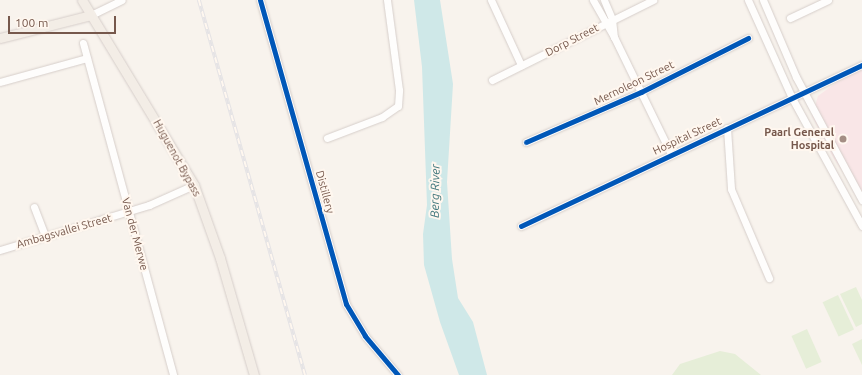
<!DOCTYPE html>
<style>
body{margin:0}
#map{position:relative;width:862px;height:375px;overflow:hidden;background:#f8f3ed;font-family:Ubuntu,sans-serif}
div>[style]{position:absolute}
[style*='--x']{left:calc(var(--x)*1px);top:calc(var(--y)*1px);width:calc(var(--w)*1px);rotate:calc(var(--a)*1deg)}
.medical>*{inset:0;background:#f9e6e7}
.green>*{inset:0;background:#e6eed8;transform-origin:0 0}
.water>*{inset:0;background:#cfe8e8}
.roads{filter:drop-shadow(0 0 1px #d6ceca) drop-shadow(0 0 1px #d6ceca)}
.minor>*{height:7px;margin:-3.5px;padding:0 3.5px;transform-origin:3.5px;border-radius:3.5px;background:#fefdfc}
.major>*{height:9px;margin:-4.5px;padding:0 4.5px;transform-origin:4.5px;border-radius:4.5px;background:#f3ede6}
.rail>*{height:3.5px;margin-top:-1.75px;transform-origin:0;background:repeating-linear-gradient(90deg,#fff7ef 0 6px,#e5e3e5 0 12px);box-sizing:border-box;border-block:1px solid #e5e3e5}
.cycleway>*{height:5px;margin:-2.5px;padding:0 2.5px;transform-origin:2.5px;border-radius:2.5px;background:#0057b8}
.dots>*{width:11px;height:11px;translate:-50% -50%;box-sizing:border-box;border:2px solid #fff7ef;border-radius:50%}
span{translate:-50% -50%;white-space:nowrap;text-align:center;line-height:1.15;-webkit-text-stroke:4px #fff7ef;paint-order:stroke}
.street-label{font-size:11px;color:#76584c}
.poi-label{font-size:11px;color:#76584c;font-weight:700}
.right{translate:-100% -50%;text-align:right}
.water-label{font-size:12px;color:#40767b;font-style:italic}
.scale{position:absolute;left:8px;top:16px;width:108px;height:18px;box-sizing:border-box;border:2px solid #76584c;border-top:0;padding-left:5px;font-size:12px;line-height:14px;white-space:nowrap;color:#76584c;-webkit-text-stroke:3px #fff7ef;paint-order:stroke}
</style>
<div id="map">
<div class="medical">
<i style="clip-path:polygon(862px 69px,862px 200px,834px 159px,812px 116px,818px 96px,841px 79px)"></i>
</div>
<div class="green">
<i style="clip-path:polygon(856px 287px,862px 300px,862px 324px,856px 327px,840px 294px)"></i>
<i style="left:838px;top:295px;width:38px;height:17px;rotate:65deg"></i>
<i style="left:807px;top:329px;width:36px;height:17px;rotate:66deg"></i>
<i style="clip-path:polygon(862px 339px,862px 365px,852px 344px)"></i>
<i style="clip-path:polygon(720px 351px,735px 354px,761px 375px,672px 375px,680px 364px)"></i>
</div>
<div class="water">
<i style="clip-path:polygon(414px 0,440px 0,453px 84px,447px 182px,452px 259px,458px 298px,473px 322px,487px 375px,459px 375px,440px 322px,424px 265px,423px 234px,427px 205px,422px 67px)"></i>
</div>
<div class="roads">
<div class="minor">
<i style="--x:260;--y:0;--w:316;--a:74.2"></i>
<i style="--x:346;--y:304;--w:37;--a:59"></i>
<i style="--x:365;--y:336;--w:51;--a:49.8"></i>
<i style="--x:491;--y:0;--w:72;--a:65.2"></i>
<i style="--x:593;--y:0;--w:43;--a:60.4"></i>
<i style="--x:614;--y:37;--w:130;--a:64"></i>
<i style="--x:604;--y:0;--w:21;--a:67"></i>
<i style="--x:612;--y:19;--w:18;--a:84"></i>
<i style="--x:748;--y:0;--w:107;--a:65.8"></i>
<i style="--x:792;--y:98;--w:146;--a:61.3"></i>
<i style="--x:763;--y:0;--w:84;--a:66.8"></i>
<i style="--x:796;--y:77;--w:140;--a:61.8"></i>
<i style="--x:91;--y:15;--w:34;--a:-26"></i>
<i style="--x:790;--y:18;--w:42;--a:-25.3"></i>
<i style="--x:83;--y:43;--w:344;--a:74.8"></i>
<i style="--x:492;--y:80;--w:180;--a:-26.4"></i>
<i style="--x:0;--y:82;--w:90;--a:-15.4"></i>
<i style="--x:727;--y:128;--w:61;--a:86.2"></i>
<i style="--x:731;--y:189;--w:97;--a:66.9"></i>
<i style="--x:327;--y:138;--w:59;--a:-20.9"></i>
<i style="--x:382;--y:117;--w:19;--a:-35"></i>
<i style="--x:398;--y:106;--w:16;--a:-86"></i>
<i style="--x:399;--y:90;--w:91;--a:-97.6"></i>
<i style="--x:526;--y:142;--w:125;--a:-23.5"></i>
<i style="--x:641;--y:92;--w:120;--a:-26.8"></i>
<i style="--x:34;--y:207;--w:31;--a:69"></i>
<i style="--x:521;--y:226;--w:377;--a:-25.3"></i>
<i style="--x:0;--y:250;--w:156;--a:-16.8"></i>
<i style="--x:149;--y:205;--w:49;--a:-24"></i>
</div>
<div class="major">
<i style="--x:82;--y:0;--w:216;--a:58.8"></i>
<i style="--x:194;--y:185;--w:77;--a:70.4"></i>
<i style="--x:220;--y:258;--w:122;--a:73.8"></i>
<i style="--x:0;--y:38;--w:94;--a:-14.2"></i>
</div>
</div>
<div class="rail">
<i style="--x:199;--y:0;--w:390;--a:74.2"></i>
</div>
<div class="cycleway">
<i style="--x:260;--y:0;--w:316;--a:74.2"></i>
<i style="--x:346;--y:304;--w:37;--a:59"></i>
<i style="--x:365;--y:336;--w:51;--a:49.8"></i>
<i style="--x:526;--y:142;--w:125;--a:-23.5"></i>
<i style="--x:641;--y:92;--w:120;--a:-26.8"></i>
<i style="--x:521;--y:226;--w:377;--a:-25.3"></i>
</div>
<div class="dots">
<i style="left:843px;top:139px;background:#a48e84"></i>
</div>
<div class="street-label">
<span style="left:572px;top:40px;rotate:-27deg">Dorp Street</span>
<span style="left:634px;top:83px;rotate:-26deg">Mernoleon Street</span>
<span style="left:687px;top:136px;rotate:-25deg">Hospital Street</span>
<span style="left:177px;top:158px;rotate:61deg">Huguenot Bypass</span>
<span style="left:325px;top:192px;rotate:75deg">Distillery</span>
<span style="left:64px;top:231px;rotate:-16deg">Ambagsvallei Street</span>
<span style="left:135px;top:234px;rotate:75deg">Van der Merwe</span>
</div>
<div class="poi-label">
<span class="right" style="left:834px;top:139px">Paarl General<br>Hospital</span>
</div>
<div class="water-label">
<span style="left:435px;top:191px;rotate:-89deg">Berg River</span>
</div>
<div class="scale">100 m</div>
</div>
